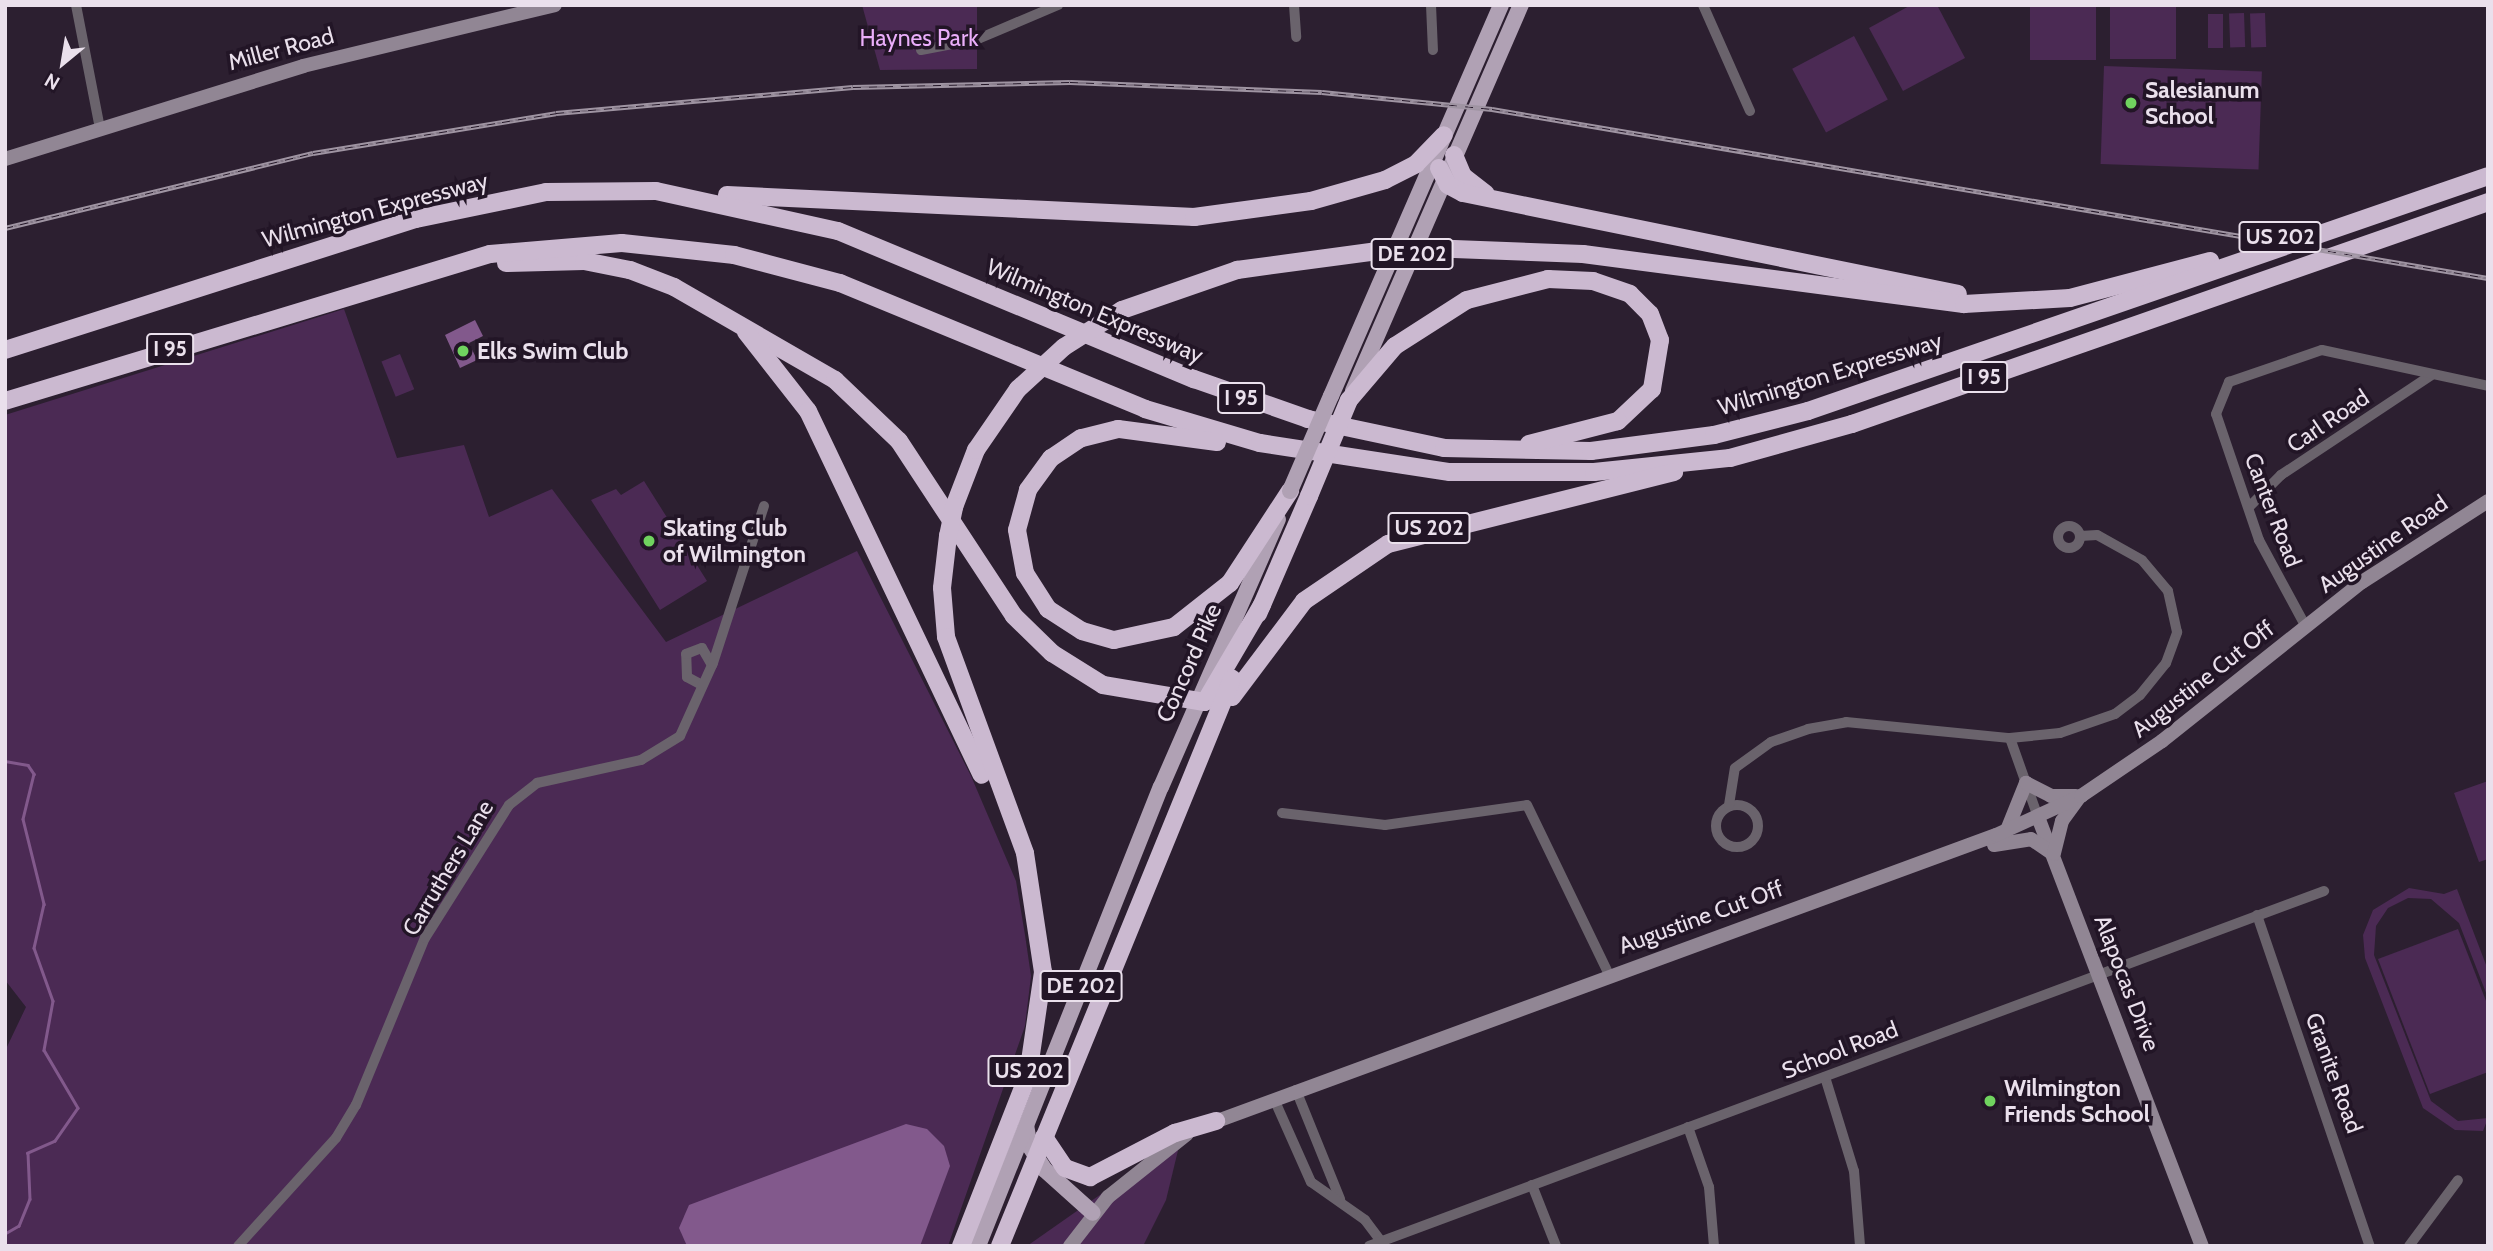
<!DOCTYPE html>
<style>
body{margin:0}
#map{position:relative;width:2493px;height:1251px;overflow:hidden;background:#2c1f30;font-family:Cabin,sans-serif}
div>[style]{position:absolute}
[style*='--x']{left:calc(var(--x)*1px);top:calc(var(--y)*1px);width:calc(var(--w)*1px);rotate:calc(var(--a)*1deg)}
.green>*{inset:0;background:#4b2a54;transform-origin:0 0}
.water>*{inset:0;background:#82598c}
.stream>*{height:2.5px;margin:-1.25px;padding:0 1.25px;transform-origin:1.25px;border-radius:1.25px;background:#82598c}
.street>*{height:10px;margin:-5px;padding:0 5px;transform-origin:5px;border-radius:5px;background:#6a636c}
.street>.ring{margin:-5px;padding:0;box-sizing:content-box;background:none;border:10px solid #6a636c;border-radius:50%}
.secondary>*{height:14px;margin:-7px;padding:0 7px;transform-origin:7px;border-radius:7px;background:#918694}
.primary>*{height:16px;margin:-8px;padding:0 8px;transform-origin:8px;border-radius:8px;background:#b0a1b4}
.highway>*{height:18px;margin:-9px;padding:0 9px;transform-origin:9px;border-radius:9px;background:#cbb9d0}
.rail>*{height:5px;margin-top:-2.5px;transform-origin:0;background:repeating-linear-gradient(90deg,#221526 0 8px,#9f94a2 0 16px);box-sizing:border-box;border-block:2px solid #9f94a2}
.primary-bridge>*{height:16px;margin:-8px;padding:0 8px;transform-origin:8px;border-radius:8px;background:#b0a1b4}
.highway-bridge>*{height:18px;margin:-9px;padding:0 9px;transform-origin:9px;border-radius:9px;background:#cbb9d0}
.dots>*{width:19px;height:19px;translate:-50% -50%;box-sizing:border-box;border:4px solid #221526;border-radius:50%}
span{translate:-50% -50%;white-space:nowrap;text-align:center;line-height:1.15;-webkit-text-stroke:7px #221526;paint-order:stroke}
.shield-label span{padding:2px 5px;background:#221526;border:2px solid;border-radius:5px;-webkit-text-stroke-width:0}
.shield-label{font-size:21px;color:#eae0ec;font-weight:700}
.park-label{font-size:23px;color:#eaaefa}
.street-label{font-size:23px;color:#eae0ec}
.poi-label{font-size:23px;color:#eae0ec;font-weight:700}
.left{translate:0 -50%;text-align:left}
.frame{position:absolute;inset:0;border:7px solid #eae0ec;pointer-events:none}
.north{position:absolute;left:28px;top:28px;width:70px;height:70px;-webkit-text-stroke:5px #221526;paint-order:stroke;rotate:210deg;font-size:19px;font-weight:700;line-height:28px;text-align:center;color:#eae0ec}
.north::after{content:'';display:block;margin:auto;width:24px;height:32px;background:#eae0ec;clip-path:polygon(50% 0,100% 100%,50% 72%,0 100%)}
</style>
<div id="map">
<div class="green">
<i style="clip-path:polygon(862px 5px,977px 5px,977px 69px,880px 70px)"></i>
<i style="clip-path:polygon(1911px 5px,1937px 5px,1965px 58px,1903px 91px,1869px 28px)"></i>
<i style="left:2030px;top:5px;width:66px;height:55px"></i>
<i style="left:2110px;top:5px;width:66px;height:54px"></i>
<i style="left:2244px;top:13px;width:34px;height:15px;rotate:88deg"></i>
<i style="left:2265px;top:13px;width:34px;height:15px;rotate:88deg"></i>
<i style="left:2208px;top:14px;width:15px;height:34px"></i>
<i style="left:1854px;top:36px;width:72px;height:70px;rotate:62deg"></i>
<i style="left:2104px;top:66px;width:158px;height:98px;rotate:2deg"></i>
<i style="clip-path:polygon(344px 309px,397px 458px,464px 445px,489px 517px,552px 489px,666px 642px,857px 551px,971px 776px,1016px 881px,1025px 935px,1031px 976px,1025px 1026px,948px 1246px,5px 1246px,5px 1051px,26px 1007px,5px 980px,5px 415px)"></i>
<i style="left:400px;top:354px;width:38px;height:20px;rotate:68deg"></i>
<i style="clip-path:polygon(644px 481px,707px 581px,660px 610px,591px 500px,616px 489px,621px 495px)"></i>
<i style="clip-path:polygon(2488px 781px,2488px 859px,2479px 862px,2454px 793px)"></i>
<i style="clip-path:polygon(2409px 888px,2444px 894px,2457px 889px,2488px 970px,2488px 998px,2459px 923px,2431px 899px,2408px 898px,2388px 908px,2376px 926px,2374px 955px,2431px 1101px,2458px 1121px,2488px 1118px,2483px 1131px,2455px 1130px,2423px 1108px,2365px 958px,2363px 935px,2373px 910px)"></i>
<i style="clip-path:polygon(2458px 929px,2488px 1006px,2488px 1072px,2430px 1094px,2378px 959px)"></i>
<i style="clip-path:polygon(1181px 1138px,1166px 1200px,1143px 1246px,1027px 1246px)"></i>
</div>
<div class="water">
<i style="clip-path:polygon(475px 320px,483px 336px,469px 343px,477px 360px,460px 368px,445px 335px)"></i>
<i style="clip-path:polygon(906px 1124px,927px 1129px,944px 1146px,950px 1166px,920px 1246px,687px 1246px,679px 1228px,689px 1205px)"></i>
</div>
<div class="stream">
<i style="--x:5;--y:761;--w:23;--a:10"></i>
<i style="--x:28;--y:765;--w:11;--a:56"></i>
<i style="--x:34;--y:774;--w:46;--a:103.7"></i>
<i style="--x:23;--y:819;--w:88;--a:76.1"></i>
<i style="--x:44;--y:904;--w:45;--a:102.8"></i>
<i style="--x:34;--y:948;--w:56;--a:70.3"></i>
<i style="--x:53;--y:1001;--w:50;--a:100.4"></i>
<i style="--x:44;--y:1050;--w:67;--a:59.6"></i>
<i style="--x:78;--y:1108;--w:40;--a:124.9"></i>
<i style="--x:55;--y:1141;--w:30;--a:156"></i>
<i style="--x:28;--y:1153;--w:46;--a:87.5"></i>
<i style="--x:30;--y:1199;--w:29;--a:112"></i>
<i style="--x:19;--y:1226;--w:16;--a:150"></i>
</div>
<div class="street">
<i style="--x:76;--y:5;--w:125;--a:79"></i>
<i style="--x:1294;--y:5;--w:32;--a:86"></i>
<i style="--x:1431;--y:5;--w:45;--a:87.5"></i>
<i style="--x:1703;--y:5;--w:116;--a:66.1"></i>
<i style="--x:921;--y:50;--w:58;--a:-10.9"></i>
<i style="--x:978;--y:39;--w:87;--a:-23"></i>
<i style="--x:2250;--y:506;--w:44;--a:-45"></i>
<i style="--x:2281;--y:475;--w:182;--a:-33.6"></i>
<i class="ring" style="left:2058px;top:526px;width:12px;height:12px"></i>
<i style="--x:2306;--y:627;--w:99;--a:-118.4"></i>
<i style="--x:2259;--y:540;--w:133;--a:-108.8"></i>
<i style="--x:2216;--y:414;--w:35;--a:-68"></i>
<i style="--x:2229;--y:382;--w:98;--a:-19"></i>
<i style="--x:2322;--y:350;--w:170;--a:12.2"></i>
<i style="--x:702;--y:685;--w:17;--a:-152"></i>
<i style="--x:687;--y:677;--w:23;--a:-92"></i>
<i style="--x:686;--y:654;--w:17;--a:-21"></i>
<i style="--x:702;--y:648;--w:20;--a:60"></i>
<i style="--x:2010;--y:738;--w:84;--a:70.5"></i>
<i class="ring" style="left:1716px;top:805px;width:32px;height:32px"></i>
<i style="--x:1729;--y:805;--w:37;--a:-81"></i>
<i style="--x:1735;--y:768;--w:44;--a:-35.8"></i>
<i style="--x:1771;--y:742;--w:39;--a:-19"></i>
<i style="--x:1808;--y:729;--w:39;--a:-10"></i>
<i style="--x:1846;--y:722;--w:165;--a:5.6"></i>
<i style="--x:2010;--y:738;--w:50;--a:-5.7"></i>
<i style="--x:2060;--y:733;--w:58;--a:-19.1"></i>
<i style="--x:2115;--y:714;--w:31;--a:-37"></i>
<i style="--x:2140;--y:695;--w:41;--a:-50.9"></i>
<i style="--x:2166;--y:663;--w:33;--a:-70"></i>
<i style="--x:2177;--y:632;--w:42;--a:-102.4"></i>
<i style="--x:2168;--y:591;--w:40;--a:-130"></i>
<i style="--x:2142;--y:560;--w:51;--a:-150.9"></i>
<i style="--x:2097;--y:535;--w:17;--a:177"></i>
<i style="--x:1282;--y:813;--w:104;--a:6.6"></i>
<i style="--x:1385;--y:825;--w:143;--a:-8"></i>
<i style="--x:1527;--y:805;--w:189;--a:64.2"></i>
<i style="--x:2257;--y:915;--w:350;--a:71.2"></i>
<i style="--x:1825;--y:1077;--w:98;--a:72.9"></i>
<i style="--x:1854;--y:1171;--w:75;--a:85.4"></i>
<i style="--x:1296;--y:1090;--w:118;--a:68"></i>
<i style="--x:1274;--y:1099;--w:91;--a:66"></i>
<i style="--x:1311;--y:1182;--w:66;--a:35.1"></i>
<i style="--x:1365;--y:1220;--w:31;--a:53"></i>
<i style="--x:1688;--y:1127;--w:64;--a:70.7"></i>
<i style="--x:1709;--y:1187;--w:59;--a:85.2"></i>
<i style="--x:1532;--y:1185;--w:66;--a:68.5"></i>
<i style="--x:238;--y:1246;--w:146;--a:-47.8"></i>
<i style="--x:336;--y:1138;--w:39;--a:-59"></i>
<i style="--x:356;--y:1105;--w:181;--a:-67.6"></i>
<i style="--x:425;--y:938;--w:157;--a:-57.7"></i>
<i style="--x:509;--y:805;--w:36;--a:-38"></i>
<i style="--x:537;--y:783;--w:107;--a:-12.5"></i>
<i style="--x:641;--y:760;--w:46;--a:-31.6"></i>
<i style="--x:680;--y:736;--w:80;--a:-65.7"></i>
<i style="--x:713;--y:663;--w:165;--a:-72"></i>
<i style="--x:1369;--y:1246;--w:1019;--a:-20.39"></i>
<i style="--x:2409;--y:1246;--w:82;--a:-53.4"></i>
</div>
<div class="secondary">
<i style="--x:5;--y:159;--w:312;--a:-17.3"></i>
<i style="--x:303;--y:66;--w:259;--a:-13.6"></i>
<i style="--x:2038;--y:817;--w:459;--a:69.1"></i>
<i style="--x:2007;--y:830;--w:51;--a:-68"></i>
<i style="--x:2026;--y:783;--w:28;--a:27"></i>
<i style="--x:2051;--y:796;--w:25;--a:0"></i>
<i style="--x:1994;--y:845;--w:37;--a:-9"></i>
<i style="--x:2031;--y:839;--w:27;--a:34"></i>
<i style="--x:2054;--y:853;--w:33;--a:-76"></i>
<i style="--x:2062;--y:821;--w:27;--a:-54"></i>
<i style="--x:1209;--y:1124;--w:838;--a:-20.16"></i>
<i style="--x:1996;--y:835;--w:94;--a:-24.6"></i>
<i style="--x:2081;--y:796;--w:98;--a:-34.2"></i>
<i style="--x:2162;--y:741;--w:256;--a:-38.5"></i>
<i style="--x:2362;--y:582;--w:150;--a:-32.7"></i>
<i style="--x:1070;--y:1246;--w:62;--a:-52.2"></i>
<i style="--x:1108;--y:1197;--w:101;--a:-38.6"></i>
</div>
<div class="primary">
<i style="--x:1353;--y:391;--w:421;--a:-66.5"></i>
<i style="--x:1331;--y:396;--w:426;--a:-66.5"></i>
<i style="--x:1026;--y:1125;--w:22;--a:80"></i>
<i style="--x:1030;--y:1147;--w:27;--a:57"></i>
<i style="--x:1045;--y:1170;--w:64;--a:41.9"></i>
<i style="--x:978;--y:1246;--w:494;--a:-68.3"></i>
<i style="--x:1161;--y:787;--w:292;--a:-66.4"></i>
</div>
<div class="highway">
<i style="--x:1454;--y:155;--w:23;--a:67"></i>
<i style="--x:1463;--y:176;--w:29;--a:38"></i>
<i style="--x:1439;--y:168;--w:19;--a:62"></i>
<i style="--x:1448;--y:185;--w:17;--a:28"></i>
<i style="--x:1463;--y:193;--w:505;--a:11.53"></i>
<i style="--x:727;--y:195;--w:468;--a:2.7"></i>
<i style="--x:1194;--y:217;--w:118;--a:-7.8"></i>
<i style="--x:1311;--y:201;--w:77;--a:-15.8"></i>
<i style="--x:1385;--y:180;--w:35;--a:-27"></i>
<i style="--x:1416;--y:164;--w:40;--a:-46"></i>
<i style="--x:1428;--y:248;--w:155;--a:2.2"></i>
<i style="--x:1583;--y:254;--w:384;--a:7.5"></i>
<i style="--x:1964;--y:304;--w:106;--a:-3.2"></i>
<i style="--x:2070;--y:298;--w:145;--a:-14.8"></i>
<i style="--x:506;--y:263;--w:78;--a:-1.5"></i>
<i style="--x:584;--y:261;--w:47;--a:11.1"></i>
<i style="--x:630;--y:270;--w:47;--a:21.1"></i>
<i style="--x:674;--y:287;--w:186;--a:30"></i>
<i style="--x:835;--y:380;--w:88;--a:43.6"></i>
<i style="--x:899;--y:441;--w:209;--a:56.7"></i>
<i style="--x:1014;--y:616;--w:53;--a:44.2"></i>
<i style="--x:1052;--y:653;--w:60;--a:32.1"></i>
<i style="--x:1103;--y:685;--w:103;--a:9.5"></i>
<i style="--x:1205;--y:702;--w:113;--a:-59.6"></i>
<i style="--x:1122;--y:310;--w:122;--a:-19.2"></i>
<i style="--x:1237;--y:270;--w:142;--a:-7.7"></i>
<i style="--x:746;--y:332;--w:100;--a:51.9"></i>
<i style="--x:808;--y:411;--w:403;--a:64.5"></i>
<i style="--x:5;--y:350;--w:431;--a:-17.7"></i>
<i style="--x:416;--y:219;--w:133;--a:-11.7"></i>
<i style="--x:546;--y:192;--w:110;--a:-0.5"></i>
<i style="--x:656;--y:191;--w:186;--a:12.4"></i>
<i style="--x:838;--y:231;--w:386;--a:22.6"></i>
<i style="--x:1194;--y:379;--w:121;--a:19.3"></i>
<i style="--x:1308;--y:419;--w:139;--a:12"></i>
<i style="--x:1444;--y:448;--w:147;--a:1.2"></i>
<i style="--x:1591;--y:451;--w:124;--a:-7.4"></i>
<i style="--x:1714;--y:435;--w:97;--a:-14.3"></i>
<i style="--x:1808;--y:411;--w:719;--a:-19.06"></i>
<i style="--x:1349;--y:400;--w:71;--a:-49.6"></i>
<i style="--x:1395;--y:346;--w:85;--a:-32.6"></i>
<i style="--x:1467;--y:300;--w:84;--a:-14.5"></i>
<i style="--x:1548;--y:279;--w:45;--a:2.5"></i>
<i style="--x:1593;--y:281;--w:39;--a:19"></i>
<i style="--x:1630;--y:294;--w:28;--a:45"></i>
<i style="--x:1650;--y:314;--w:28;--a:69"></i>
<i style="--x:1660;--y:340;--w:50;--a:99.3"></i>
<i style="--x:1652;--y:389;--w:47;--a:136.7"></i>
<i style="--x:1618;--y:421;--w:92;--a:165.5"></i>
<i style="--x:5;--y:401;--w:507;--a:-16.86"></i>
<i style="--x:490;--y:254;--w:132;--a:-4.8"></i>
<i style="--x:622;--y:243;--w:113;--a:6.1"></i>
<i style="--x:734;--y:255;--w:110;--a:14.8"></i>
<i style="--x:840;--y:283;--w:330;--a:22.4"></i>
<i style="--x:1145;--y:409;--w:120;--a:16.5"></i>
<i style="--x:1260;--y:443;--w:192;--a:8.7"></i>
<i style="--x:1450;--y:472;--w:144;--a:0"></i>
<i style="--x:1594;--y:472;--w:137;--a:-5.9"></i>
<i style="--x:1730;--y:458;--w:127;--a:-15.6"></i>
<i style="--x:1852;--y:424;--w:674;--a:-19.24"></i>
<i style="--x:1217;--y:442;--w:100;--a:-172.5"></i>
<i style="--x:1118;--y:429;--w:38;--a:166"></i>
<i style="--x:1081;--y:438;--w:36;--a:146"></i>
<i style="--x:1051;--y:458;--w:39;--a:126"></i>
<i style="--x:1028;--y:490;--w:41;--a:105.4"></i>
<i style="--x:1017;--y:530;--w:44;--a:79.5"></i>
<i style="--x:1025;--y:573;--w:43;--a:57.4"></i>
<i style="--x:1048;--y:609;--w:40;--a:32.9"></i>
<i style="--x:1082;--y:631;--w:33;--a:16"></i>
<i style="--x:1114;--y:640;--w:61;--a:-12.2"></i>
<i style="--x:1174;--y:627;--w:71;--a:-38.2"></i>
<i style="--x:1230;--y:583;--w:110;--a:-56.9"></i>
<i style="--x:954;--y:507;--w:61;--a:-68.9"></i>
<i style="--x:976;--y:450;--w:74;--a:-55.5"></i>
<i style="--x:948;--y:536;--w:52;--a:96.6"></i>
<i style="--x:942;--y:588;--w:49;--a:85.3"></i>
<i style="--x:946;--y:637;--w:230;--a:69.9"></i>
<i style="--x:1025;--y:853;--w:120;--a:81.4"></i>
<i style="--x:1043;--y:972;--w:104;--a:98.3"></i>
<i style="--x:1028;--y:1075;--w:184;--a:111.4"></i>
<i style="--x:1258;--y:614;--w:129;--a:-66.6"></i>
<i style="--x:1232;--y:697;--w:120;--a:-53.1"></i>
<i style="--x:1304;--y:601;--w:102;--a:-34.2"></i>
<i style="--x:1388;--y:544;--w:295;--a:-14.1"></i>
<i style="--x:1044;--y:1137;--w:37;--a:56"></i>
<i style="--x:1065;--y:1168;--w:27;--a:20"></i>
<i style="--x:1090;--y:1177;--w:96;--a:-27.4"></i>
<i style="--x:1175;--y:1133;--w:43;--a:-16.3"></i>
<i style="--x:1000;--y:1246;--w:613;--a:-67.75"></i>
</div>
<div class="rail">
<i style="--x:5;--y:228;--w:317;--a:-13.7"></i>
<i style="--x:313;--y:153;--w:246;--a:-9.3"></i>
<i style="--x:556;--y:113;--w:298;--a:-5"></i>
<i style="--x:853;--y:87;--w:217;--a:-1.3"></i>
<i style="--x:1070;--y:82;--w:252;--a:2.3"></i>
<i style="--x:1322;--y:92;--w:171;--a:5.7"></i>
<i style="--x:1492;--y:109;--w:1010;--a:9.63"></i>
</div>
<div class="primary-bridge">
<i style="--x:1290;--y:491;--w:103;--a:-66.7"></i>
</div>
<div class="highway-bridge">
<i style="--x:1378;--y:251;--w:50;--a:-3.4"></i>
<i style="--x:1018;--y:389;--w:62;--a:-42.4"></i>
<i style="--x:1064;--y:347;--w:69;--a:-32.5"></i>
<i style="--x:1309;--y:496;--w:104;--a:-67.4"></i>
<i style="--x:948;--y:536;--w:30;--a:-78"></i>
</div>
<div class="dots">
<i style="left:2131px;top:103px;background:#70d35f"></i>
<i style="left:463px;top:351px;background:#70d35f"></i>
<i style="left:649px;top:541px;background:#70d35f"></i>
<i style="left:1990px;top:1101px;background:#70d35f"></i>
</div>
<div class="shield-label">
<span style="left:2280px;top:237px">US 202</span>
<span style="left:1412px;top:254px">DE 202</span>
<span style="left:170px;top:349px">I 95</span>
<span style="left:1984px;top:377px">I 95</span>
<span style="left:1241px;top:398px">I 95</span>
<span style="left:1429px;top:528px">US 202</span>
<span style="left:1081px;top:986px">DE 202</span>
<span style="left:1029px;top:1071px">US 202</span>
</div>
<div class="park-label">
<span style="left:919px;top:38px">Haynes Park</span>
</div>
<div class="street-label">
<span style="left:281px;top:49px;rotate:-15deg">Miller Road</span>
<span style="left:375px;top:210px;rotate:-15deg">Wilmington Expressway</span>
<span style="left:1095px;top:311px;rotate:23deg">Wilmington Expressway</span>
<span style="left:1830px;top:374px;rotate:-17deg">Wilmington Expressway</span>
<span style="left:2328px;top:421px;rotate:-34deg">Carl Road</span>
<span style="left:2273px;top:510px;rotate:69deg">Canter Road</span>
<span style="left:2383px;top:544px;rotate:-35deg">Augustine Road</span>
<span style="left:1189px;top:663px;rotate:-66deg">Concord Pike</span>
<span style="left:2203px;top:679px;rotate:-38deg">Augustine Cut Off</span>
<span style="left:448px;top:868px;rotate:-59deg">Carruthers Lane</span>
<span style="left:1701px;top:917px;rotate:-20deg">Augustine Cut Off</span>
<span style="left:2127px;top:983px;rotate:69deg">Alapocas Drive</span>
<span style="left:1840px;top:1050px;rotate:-21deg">School Road</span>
<span style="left:2334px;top:1073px;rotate:70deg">Granite Road</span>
</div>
<div class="poi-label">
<span class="left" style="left:2145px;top:103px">Salesianum<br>School</span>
<span class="left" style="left:477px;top:351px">Elks Swim Club</span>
<span class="left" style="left:663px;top:541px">Skating Club<br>of Wilmington</span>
<span class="left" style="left:2004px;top:1101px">Wilmington<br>Friends School</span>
</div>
<div class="frame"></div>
<div class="north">N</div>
</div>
